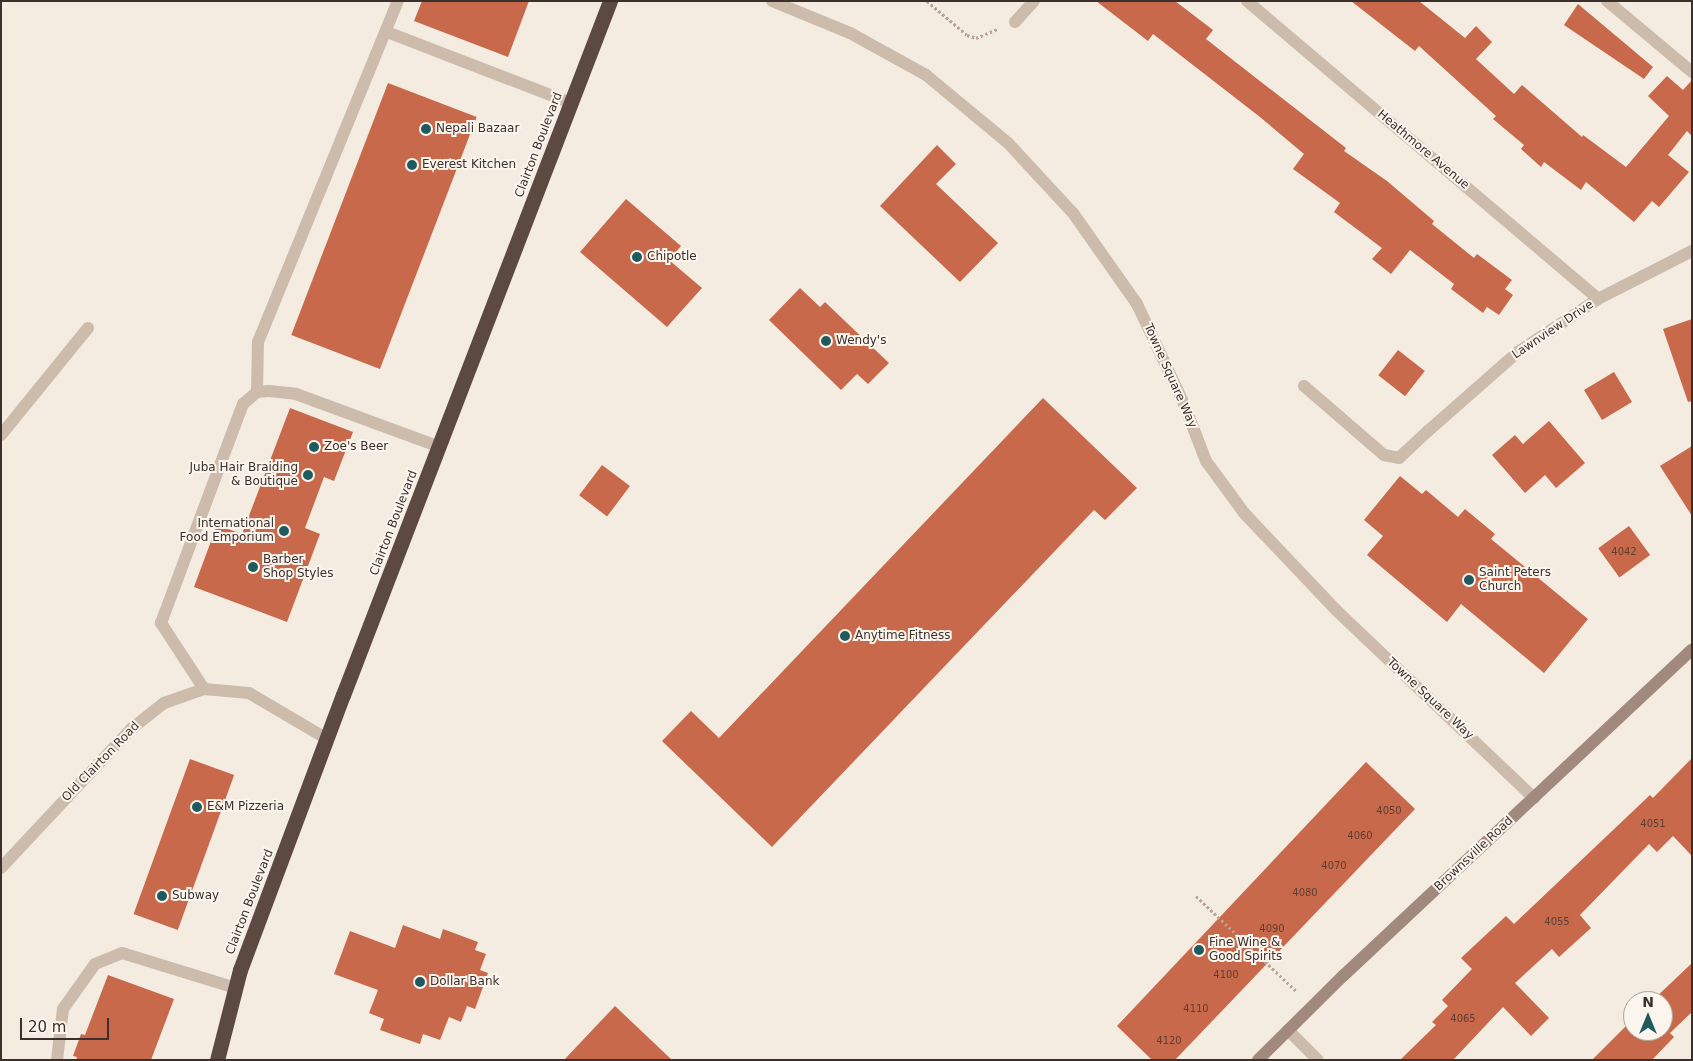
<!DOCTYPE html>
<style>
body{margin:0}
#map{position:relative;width:1693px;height:1061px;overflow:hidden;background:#f4ebe1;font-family:"DejaVu Sans",sans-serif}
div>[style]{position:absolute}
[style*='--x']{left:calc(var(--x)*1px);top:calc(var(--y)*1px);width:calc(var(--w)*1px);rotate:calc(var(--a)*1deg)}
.building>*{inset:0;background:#c8694b;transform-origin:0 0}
.path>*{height:3px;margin-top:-1.5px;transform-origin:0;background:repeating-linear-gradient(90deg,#b9a596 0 2.5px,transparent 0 5px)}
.lane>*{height:12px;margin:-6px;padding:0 6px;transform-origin:6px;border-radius:6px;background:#cdbbac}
.street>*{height:12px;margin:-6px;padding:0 6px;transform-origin:6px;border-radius:6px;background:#cdbbac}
.secondary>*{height:12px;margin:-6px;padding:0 6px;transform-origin:6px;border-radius:6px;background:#a18a7d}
.highway>*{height:15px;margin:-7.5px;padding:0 7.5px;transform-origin:7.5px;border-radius:7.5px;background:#5c4a42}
.dots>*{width:14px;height:14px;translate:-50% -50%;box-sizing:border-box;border:2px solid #fbf5ee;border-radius:50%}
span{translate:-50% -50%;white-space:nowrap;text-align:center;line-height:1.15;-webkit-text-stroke:4px #fbf5ee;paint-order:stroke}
.number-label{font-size:10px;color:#5e3e33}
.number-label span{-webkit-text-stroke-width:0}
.poi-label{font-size:12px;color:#3b302b}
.left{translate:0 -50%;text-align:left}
.right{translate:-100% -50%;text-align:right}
.street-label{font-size:12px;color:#3b302b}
.frame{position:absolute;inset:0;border:2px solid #3b302b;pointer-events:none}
.north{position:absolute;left:1623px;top:991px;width:50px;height:50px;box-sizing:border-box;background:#fbf5ee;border:1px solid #aea6a0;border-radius:50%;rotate:0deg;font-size:14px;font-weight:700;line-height:20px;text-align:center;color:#3b302b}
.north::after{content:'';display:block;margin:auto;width:18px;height:22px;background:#1f5a5e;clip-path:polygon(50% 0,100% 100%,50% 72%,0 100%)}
.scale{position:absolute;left:20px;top:1018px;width:89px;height:22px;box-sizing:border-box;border:2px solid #3b302b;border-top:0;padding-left:6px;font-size:15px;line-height:18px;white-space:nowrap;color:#3b302b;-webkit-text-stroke:4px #fbf5ee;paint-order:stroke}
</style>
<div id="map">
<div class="building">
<i style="clip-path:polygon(422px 1px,529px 1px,508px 57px,414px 21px)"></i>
<i style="clip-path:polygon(1096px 1px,1175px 1px,1213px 30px,1206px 39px,1346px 148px,1344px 151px,1387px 181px,1434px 221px,1432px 224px,1474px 258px,1477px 254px,1512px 280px,1505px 289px,1513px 295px,1499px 315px,1487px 307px,1483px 313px,1451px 289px,1454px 284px,1410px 250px,1391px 274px,1372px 259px,1382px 248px,1334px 212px,1340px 203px,1293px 169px,1304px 154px,1260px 117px,1153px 34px,1148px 41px)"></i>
<i style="clip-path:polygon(1351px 1px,1419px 1px,1465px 38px,1476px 26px,1492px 42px,1476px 59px,1514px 94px,1522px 85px,1582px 137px,1583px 135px,1626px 167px,1669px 116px,1648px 96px,1667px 76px,1683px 90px,1692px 80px,1692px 136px,1687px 131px,1668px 155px,1689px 172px,1659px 207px,1652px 201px,1634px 222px,1586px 182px,1581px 190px,1544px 162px,1541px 167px,1521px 149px,1524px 145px,1493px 119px,1496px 116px,1419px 46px,1415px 51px)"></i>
<i style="clip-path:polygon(1578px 4px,1653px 67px,1644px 79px,1564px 25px)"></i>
<i style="left:388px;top:83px;width:95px;height:270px;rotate:21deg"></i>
<i style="clip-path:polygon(937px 145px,956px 164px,936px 184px,998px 243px,960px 282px,880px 206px)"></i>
<i style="clip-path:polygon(626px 199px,681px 246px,669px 260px,702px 288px,667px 327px,580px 252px)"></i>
<i style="clip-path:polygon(800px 288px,820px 307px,825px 302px,889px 363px,868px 384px,857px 374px,841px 390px,769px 320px)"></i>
<i style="clip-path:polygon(1692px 319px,1692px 401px,1688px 402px,1663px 329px)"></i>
<i style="left:1398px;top:350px;width:34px;height:32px;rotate:38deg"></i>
<i style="left:1614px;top:372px;width:35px;height:35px;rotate:59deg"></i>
<i style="clip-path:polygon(1043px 398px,1137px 488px,1105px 520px,1094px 510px,772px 847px,662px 741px,691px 711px,719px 738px)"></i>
<i style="clip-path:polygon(290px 408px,353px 432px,334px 481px,324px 477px,305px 528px,320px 534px,287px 622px,194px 587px,217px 525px,242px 534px)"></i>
<i style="clip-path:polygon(1549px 421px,1585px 463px,1556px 488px,1545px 475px,1525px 493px,1492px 455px,1515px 435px,1523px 444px)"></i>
<i style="clip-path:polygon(1692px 446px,1692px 516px,1660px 466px)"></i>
<i style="left:602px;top:465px;width:35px;height:38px;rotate:37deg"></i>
<i style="clip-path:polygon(1400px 476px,1422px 494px,1426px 490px,1458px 517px,1465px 509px,1495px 534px,1491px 539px,1588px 619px,1544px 673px,1461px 604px,1447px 622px,1367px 555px,1383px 536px,1364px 520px)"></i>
<i style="left:1629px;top:526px;width:36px;height:38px;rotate:54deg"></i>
<i style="clip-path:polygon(1692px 758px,1692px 856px,1673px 836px,1657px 852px,1649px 844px,1580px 915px,1591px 928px,1559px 957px,1552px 949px,1515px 983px,1549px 1018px,1531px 1036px,1503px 1007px,1453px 1060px,1400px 1060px,1436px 1025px,1432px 1022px,1448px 1006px,1442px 1000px,1472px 969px,1461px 958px,1506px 916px,1514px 924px,1650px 795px,1653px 798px)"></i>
<i style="left:190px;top:759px;width:47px;height:165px;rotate:20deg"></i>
<i style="clip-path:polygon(1366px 762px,1415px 809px,1175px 1060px,1152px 1060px,1117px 1026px)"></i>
<i style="clip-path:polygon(403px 925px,440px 939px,443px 929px,478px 942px,475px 950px,486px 954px,480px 970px,488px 973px,475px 1009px,467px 1006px,461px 1022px,449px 1017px,440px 1040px,423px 1034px,420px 1044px,380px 1030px,384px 1019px,369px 1013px,378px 990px,334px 974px,350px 931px,395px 948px)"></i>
<i style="clip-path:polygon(1692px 963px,1692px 1012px,1670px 1033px,1674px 1037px,1652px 1060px,1592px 1060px,1633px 1019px,1633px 1031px,1663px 1031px,1663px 1001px,1652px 1001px)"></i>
<i style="clip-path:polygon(108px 975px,174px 999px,151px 1060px,76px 1060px,77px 1057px,73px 1056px,81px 1034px,85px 1035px)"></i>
<i style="clip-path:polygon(615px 1006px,672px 1060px,564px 1060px)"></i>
</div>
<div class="path">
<i style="--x:927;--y:1;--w:52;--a:40.4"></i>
<i style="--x:967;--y:35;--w:9;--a:18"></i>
<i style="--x:976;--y:38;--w:23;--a:-23"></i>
<i style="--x:1196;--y:896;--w:139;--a:43.5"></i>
</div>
<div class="lane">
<i style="--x:1607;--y:1;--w:111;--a:39.9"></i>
<i style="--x:387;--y:32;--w:197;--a:21.1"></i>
<i style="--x:1304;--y:386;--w:106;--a:40.8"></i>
<i style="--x:1384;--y:455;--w:15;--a:11"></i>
<i style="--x:1399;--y:458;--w:40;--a:-43"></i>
<i style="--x:257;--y:392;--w:50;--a:-88.9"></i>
<i style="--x:258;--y:342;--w:369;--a:-67.7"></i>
<i style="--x:204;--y:689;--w:79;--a:-123.1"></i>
<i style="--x:161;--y:623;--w:234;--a:-69.5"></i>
<i style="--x:243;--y:404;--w:18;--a:-41"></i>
<i style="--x:257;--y:392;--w:12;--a:-5"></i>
<i style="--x:269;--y:391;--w:27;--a:6"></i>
<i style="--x:296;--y:394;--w:153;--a:20.2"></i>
<i style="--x:57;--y:1060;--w:51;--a:-83.3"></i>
<i style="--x:63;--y:1009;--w:55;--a:-54.6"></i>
<i style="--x:95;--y:964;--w:29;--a:-22"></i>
<i style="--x:122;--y:953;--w:119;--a:17.1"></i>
</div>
<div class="street">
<i style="--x:772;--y:1;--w:84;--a:22.3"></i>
<i style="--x:850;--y:33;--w:87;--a:28.9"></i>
<i style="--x:926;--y:75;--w:108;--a:39.7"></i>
<i style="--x:1009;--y:144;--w:94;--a:47.2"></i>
<i style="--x:1073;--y:213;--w:111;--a:54.9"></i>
<i style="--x:1137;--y:304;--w:110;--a:64.8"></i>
<i style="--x:1184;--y:404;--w:61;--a:68.9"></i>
<i style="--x:1206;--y:461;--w:64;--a:53.8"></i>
<i style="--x:1244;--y:513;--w:135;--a:46.5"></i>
<i style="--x:1337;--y:611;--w:272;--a:43.5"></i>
<i style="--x:1247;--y:1;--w:460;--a:40.3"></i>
<i style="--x:1015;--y:22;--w:28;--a:-48"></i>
<i style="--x:1428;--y:431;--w:120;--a:-41.3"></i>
<i style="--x:1518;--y:352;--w:96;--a:-33.5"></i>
<i style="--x:1598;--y:299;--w:106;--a:-27.1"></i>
<i style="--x:1;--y:435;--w:138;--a:-50.9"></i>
<i style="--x:1;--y:868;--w:190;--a:-46.9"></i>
<i style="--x:131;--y:729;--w:42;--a:-38.2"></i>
<i style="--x:164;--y:703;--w:42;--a:-19.3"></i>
<i style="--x:204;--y:689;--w:45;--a:5.1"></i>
<i style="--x:249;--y:693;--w:91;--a:30.5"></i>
<i style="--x:1288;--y:1030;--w:42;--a:45"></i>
</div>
<div class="secondary">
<i style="--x:1258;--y:1060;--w:120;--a:-44.7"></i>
<i style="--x:1343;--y:976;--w:478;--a:-43.1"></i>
</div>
<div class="highway">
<i style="--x:217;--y:1060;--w:93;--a:-75.7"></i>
<i style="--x:240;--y:970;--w:294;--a:-69.5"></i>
<i style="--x:343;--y:695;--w:744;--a:-68.96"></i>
</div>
<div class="dots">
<i style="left:426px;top:129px;background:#1f5a5e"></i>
<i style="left:412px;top:165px;background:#1f5a5e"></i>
<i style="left:637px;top:257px;background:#1f5a5e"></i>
<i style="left:826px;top:341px;background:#1f5a5e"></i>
<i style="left:314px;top:447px;background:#1f5a5e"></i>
<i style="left:308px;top:475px;background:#1f5a5e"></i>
<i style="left:284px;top:531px;background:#1f5a5e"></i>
<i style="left:253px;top:567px;background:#1f5a5e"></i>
<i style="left:1469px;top:580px;background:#1f5a5e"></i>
<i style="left:845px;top:636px;background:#1f5a5e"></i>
<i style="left:197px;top:807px;background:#1f5a5e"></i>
<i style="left:162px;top:896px;background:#1f5a5e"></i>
<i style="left:1199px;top:950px;background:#1f5a5e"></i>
<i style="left:420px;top:982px;background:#1f5a5e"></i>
</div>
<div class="number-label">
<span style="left:1624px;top:552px">4042</span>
<span style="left:1389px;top:811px">4050</span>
<span style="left:1653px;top:824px">4051</span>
<span style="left:1360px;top:836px">4060</span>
<span style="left:1334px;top:866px">4070</span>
<span style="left:1305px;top:893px">4080</span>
<span style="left:1557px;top:922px">4055</span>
<span style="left:1272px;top:929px">4090</span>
<span style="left:1226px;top:975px">4100</span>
<span style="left:1196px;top:1009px">4110</span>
<span style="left:1463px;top:1019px">4065</span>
<span style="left:1169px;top:1041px">4120</span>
</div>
<div class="poi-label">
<span class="left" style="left:436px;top:129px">Nepali Bazaar</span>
<span class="left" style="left:422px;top:165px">Everest Kitchen</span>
<span class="left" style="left:647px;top:257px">Chipotle</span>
<span class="left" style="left:836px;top:341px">Wendy's</span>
<span class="left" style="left:324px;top:447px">Zoe's Beer</span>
<span class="right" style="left:298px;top:475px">Juba Hair Braiding<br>&amp; Boutique</span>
<span class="right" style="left:274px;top:531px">International<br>Food Emporium</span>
<span class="left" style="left:263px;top:567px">Barber<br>Shop Styles</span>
<span class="left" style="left:1479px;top:580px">Saint Peters<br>Church</span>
<span class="left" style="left:855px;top:636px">Anytime Fitness</span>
<span class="left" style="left:207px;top:807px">E&amp;M Pizzeria</span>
<span class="left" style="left:172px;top:896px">Subway</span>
<span class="left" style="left:1209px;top:950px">Fine Wine &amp;<br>Good Spirits</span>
<span class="left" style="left:430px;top:982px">Dollar Bank</span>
</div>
<div class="street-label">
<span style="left:539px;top:145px;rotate:-69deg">Clairton Boulevard</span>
<span style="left:1423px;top:150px;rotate:40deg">Heathmore Avenue</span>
<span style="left:1553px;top:330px;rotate:-34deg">Lawnview Drive</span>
<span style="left:1170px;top:376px;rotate:66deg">Towne Square Way</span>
<span style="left:394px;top:523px;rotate:-69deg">Clairton Boulevard</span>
<span style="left:1430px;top:699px;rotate:43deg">Towne Square Way</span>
<span style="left:101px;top:762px;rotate:-46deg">Old Clairton Road</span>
<span style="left:1474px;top:854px;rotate:-43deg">Brownsville Road</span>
<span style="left:250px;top:902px;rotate:-69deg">Clairton Boulevard</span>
</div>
<div class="frame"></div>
<div class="north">N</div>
<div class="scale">20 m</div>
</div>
